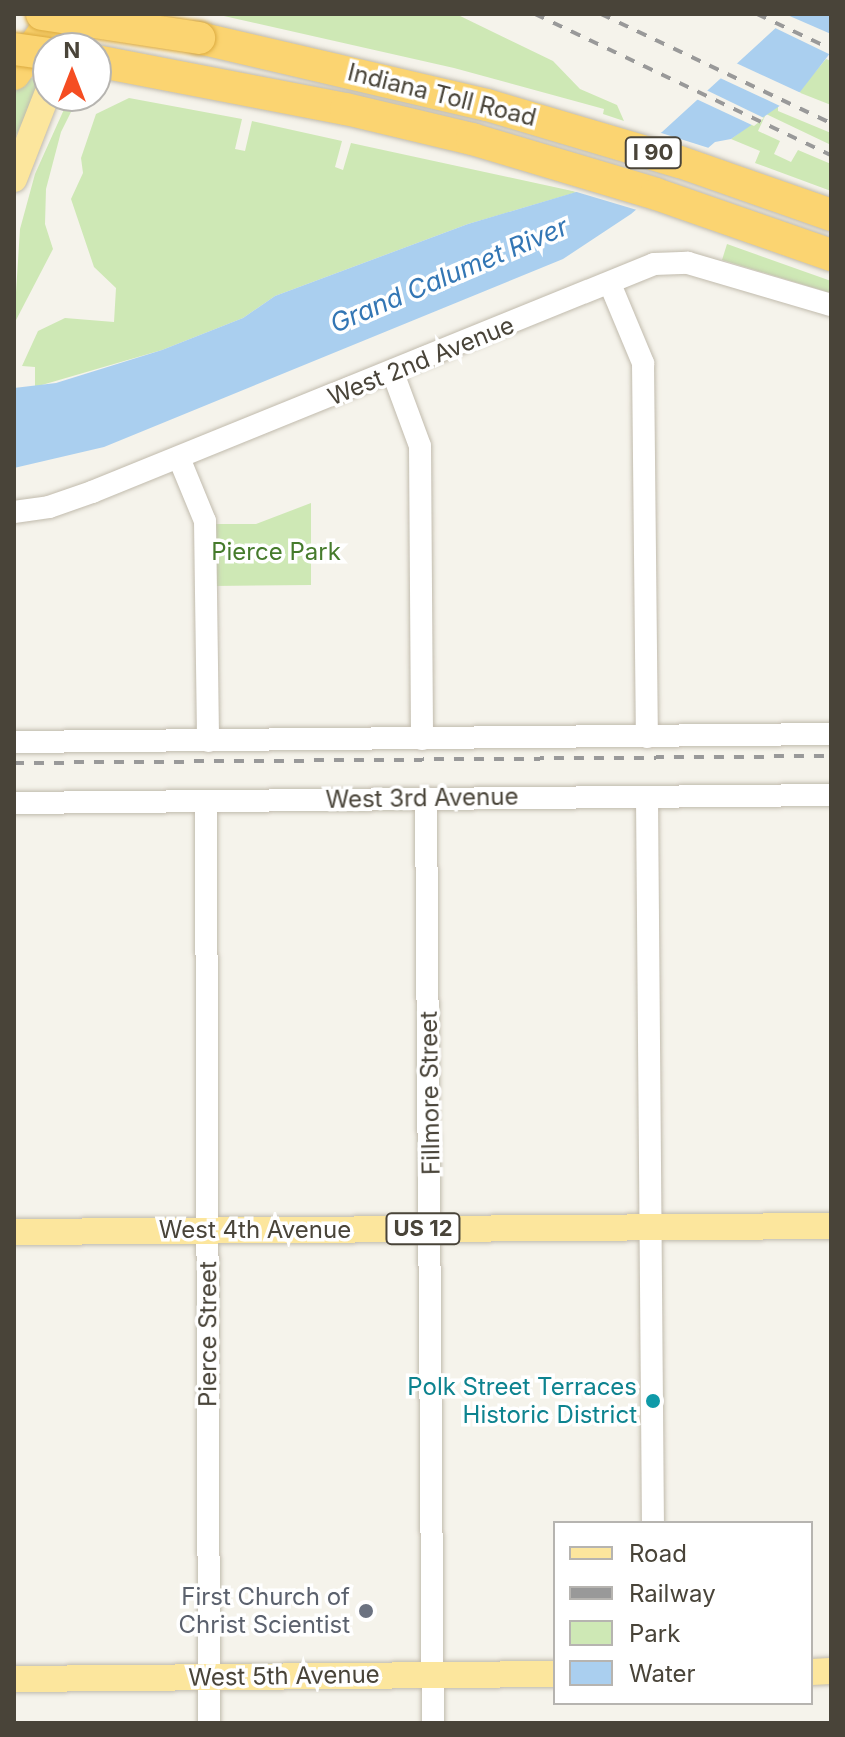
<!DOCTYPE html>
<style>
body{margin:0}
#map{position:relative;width:845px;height:1737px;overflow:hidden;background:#f5f3eb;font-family:Inter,sans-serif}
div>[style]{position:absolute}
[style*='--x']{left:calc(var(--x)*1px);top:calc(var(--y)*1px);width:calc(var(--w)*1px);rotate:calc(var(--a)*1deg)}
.green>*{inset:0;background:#cee8b5}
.water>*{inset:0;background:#aacfef}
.pier>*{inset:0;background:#f5f3eb}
.roads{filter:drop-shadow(0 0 2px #c1bbad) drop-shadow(0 0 2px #c1bbad)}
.minor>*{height:22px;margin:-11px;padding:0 11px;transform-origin:11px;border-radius:11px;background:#fff}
.major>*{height:26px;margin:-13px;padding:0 13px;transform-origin:13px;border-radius:13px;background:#fce69d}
.highway>*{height:32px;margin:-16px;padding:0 16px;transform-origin:16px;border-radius:16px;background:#fbd471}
.rail>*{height:4px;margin-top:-2px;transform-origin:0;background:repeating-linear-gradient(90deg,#999 0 10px,transparent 0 20px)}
.bridges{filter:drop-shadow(0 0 2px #dbaa3f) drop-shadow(0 0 2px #dbaa3f)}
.highway-bridge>*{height:32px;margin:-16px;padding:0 16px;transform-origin:16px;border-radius:16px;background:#fbd471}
.dots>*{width:22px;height:22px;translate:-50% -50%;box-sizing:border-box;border:4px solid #fff;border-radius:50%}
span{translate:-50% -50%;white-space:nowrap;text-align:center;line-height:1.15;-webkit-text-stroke:7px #fff;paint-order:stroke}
.shield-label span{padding:2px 6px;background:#fff;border:2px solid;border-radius:6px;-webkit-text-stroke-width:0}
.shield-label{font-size:22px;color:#494439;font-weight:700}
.street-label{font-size:24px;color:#494439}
.park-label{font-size:24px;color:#467b2c}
.culture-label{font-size:24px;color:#0d838f}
.right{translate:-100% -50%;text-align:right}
.worship-label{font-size:24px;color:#5b616d}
.water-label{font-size:26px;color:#3376b4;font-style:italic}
.frame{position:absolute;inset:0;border:16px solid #494439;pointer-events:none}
.legend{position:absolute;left:553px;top:1521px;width:260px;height:184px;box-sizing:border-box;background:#fff;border:2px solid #b6b4b0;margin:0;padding:10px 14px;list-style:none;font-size:24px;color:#494439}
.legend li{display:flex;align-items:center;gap:16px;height:40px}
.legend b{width:40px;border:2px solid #b6b4b0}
.north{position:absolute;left:32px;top:32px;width:80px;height:80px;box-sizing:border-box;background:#fff;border:2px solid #b6b4b0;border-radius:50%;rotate:0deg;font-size:22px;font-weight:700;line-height:32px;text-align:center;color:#494439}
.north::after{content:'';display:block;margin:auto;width:28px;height:36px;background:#f54d22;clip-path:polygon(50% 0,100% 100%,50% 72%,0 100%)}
</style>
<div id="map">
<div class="green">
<i style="clip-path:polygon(215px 14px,456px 14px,553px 61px,580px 89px,617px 105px,624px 121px,603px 114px,604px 109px,454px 68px)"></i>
<i style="clip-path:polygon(826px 59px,831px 61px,831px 105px,798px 92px)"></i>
<i style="clip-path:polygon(24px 77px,43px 80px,14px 139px,14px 87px)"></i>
<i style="clip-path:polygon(70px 96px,79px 96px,61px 132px,46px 189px,45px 224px,53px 249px,14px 324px,20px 229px,35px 174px)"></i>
<i style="clip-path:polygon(129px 98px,242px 119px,235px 149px,245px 151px,252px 121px,342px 141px,335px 167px,343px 170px,351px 143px,577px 192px,468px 224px,275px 296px,243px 318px,162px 350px,35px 387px,35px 367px,22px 366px,38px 331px,65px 318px,114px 322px,116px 288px,94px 267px,71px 199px,83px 173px,81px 158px,96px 114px)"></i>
<i style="clip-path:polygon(778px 104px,778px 111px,831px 133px,831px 145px,766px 114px,758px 131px,780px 141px,774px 154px,791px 162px,798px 150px,831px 164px,831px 191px,755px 163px,760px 151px,731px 139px)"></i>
<i style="clip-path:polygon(727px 244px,831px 281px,831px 293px,722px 260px)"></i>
<i style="clip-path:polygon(311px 503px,311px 585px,213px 586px,213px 524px,256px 524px)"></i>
</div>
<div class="water">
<i style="clip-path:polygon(791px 14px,831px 14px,831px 52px,800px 92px,731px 139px,715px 142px,631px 214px,563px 259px,104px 447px,14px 468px,14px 388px,56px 383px,162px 350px,243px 318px,275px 296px,468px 224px,576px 192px,662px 132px)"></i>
</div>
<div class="pier">
<i style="clip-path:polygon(785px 14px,831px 34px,831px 55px,771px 26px)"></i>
<i style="clip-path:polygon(736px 63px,801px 93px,780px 106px,720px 78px)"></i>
<i style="clip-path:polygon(702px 88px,764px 118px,754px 126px,692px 97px)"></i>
<i style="clip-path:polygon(655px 131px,712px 149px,637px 210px,570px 190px)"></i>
</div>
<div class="roads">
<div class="minor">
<i style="--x:610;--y:284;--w:86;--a:67.3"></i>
<i style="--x:643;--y:363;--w:374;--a:89.4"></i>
<i style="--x:393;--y:373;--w:78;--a:69.7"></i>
<i style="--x:420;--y:446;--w:293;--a:89.6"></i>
<i style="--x:179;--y:458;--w:68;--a:67.6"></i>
<i style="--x:205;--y:521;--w:220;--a:89.2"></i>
<i style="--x:14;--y:512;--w:35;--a:-8"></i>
<i style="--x:49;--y:507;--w:46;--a:-19.2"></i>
<i style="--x:92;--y:492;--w:606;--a:-22.08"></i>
<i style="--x:654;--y:264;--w:34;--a:-2"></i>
<i style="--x:688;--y:263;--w:149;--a:16.4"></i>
<i style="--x:14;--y:742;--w:817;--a:-0.56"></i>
<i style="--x:647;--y:797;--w:726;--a:89.53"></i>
<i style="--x:426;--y:798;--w:925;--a:89.57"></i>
<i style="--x:206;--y:801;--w:922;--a:89.81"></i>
<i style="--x:14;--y:803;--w:817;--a:-0.56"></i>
</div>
<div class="major">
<i style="--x:70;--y:48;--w:38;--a:-62"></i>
<i style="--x:14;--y:179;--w:93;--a:-68.7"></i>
<i style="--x:14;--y:1232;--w:817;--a:-0.42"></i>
<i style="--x:811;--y:1672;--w:20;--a:-3"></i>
<i style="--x:14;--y:1679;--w:541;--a:-0.53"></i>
</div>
<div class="highway">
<i style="--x:199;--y:38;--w:296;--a:13.1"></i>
<i style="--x:487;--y:105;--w:201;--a:16.5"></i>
<i style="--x:680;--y:162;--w:160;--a:19.3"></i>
<i style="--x:96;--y:61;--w:255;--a:10.9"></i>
<i style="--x:346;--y:109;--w:130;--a:13.4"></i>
<i style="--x:472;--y:139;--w:192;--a:16.6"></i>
<i style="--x:656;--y:194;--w:185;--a:19.2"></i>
<i style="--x:14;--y:74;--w:74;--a:-54.4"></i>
</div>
</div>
<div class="rail">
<i style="--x:535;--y:14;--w:328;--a:25.5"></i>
<i style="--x:601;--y:14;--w:255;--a:25.4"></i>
<i style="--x:757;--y:14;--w:82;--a:25.3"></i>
<i style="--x:14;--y:763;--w:817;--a:-0.49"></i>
</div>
<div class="bridges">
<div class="highway-bridge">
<i style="--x:42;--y:14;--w:159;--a:8.7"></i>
<i style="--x:14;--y:49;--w:34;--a:8"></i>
</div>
</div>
<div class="dots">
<i style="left:653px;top:1401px;background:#0f9aa8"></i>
<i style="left:366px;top:1611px;background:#6b7280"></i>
</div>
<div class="shield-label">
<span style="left:653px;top:153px">I 90</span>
<span style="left:423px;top:1229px">US 12</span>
</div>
<div class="street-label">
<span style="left:442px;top:95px;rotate:14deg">Indiana Toll Road</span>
<span style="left:421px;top:361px;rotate:-22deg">West 2nd Avenue</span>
<span style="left:422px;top:798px;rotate:-1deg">West 3rd Avenue</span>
<span style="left:430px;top:1093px;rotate:-91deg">Fillmore Street</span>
<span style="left:255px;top:1230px">West 4th Avenue</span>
<span style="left:208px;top:1334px;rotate:-90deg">Pierce Street</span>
<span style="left:284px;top:1676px;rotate:-1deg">West 5th Avenue</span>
</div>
<div class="park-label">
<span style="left:276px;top:552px">Pierce Park</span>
</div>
<div class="culture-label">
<span class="right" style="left:637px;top:1401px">Polk Street Terraces<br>Historic District</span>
</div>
<div class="worship-label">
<span class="right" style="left:350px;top:1611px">First Church of<br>Christ Scientist</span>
</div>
<div class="water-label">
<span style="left:449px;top:275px;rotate:-23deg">Grand Calumet River</span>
</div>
<div class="frame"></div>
<ul class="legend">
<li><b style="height:10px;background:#fce69d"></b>Road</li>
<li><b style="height:10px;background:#999"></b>Railway</li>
<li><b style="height:22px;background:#cee8b5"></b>Park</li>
<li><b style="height:22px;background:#aacfef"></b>Water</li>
</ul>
<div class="north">N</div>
</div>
